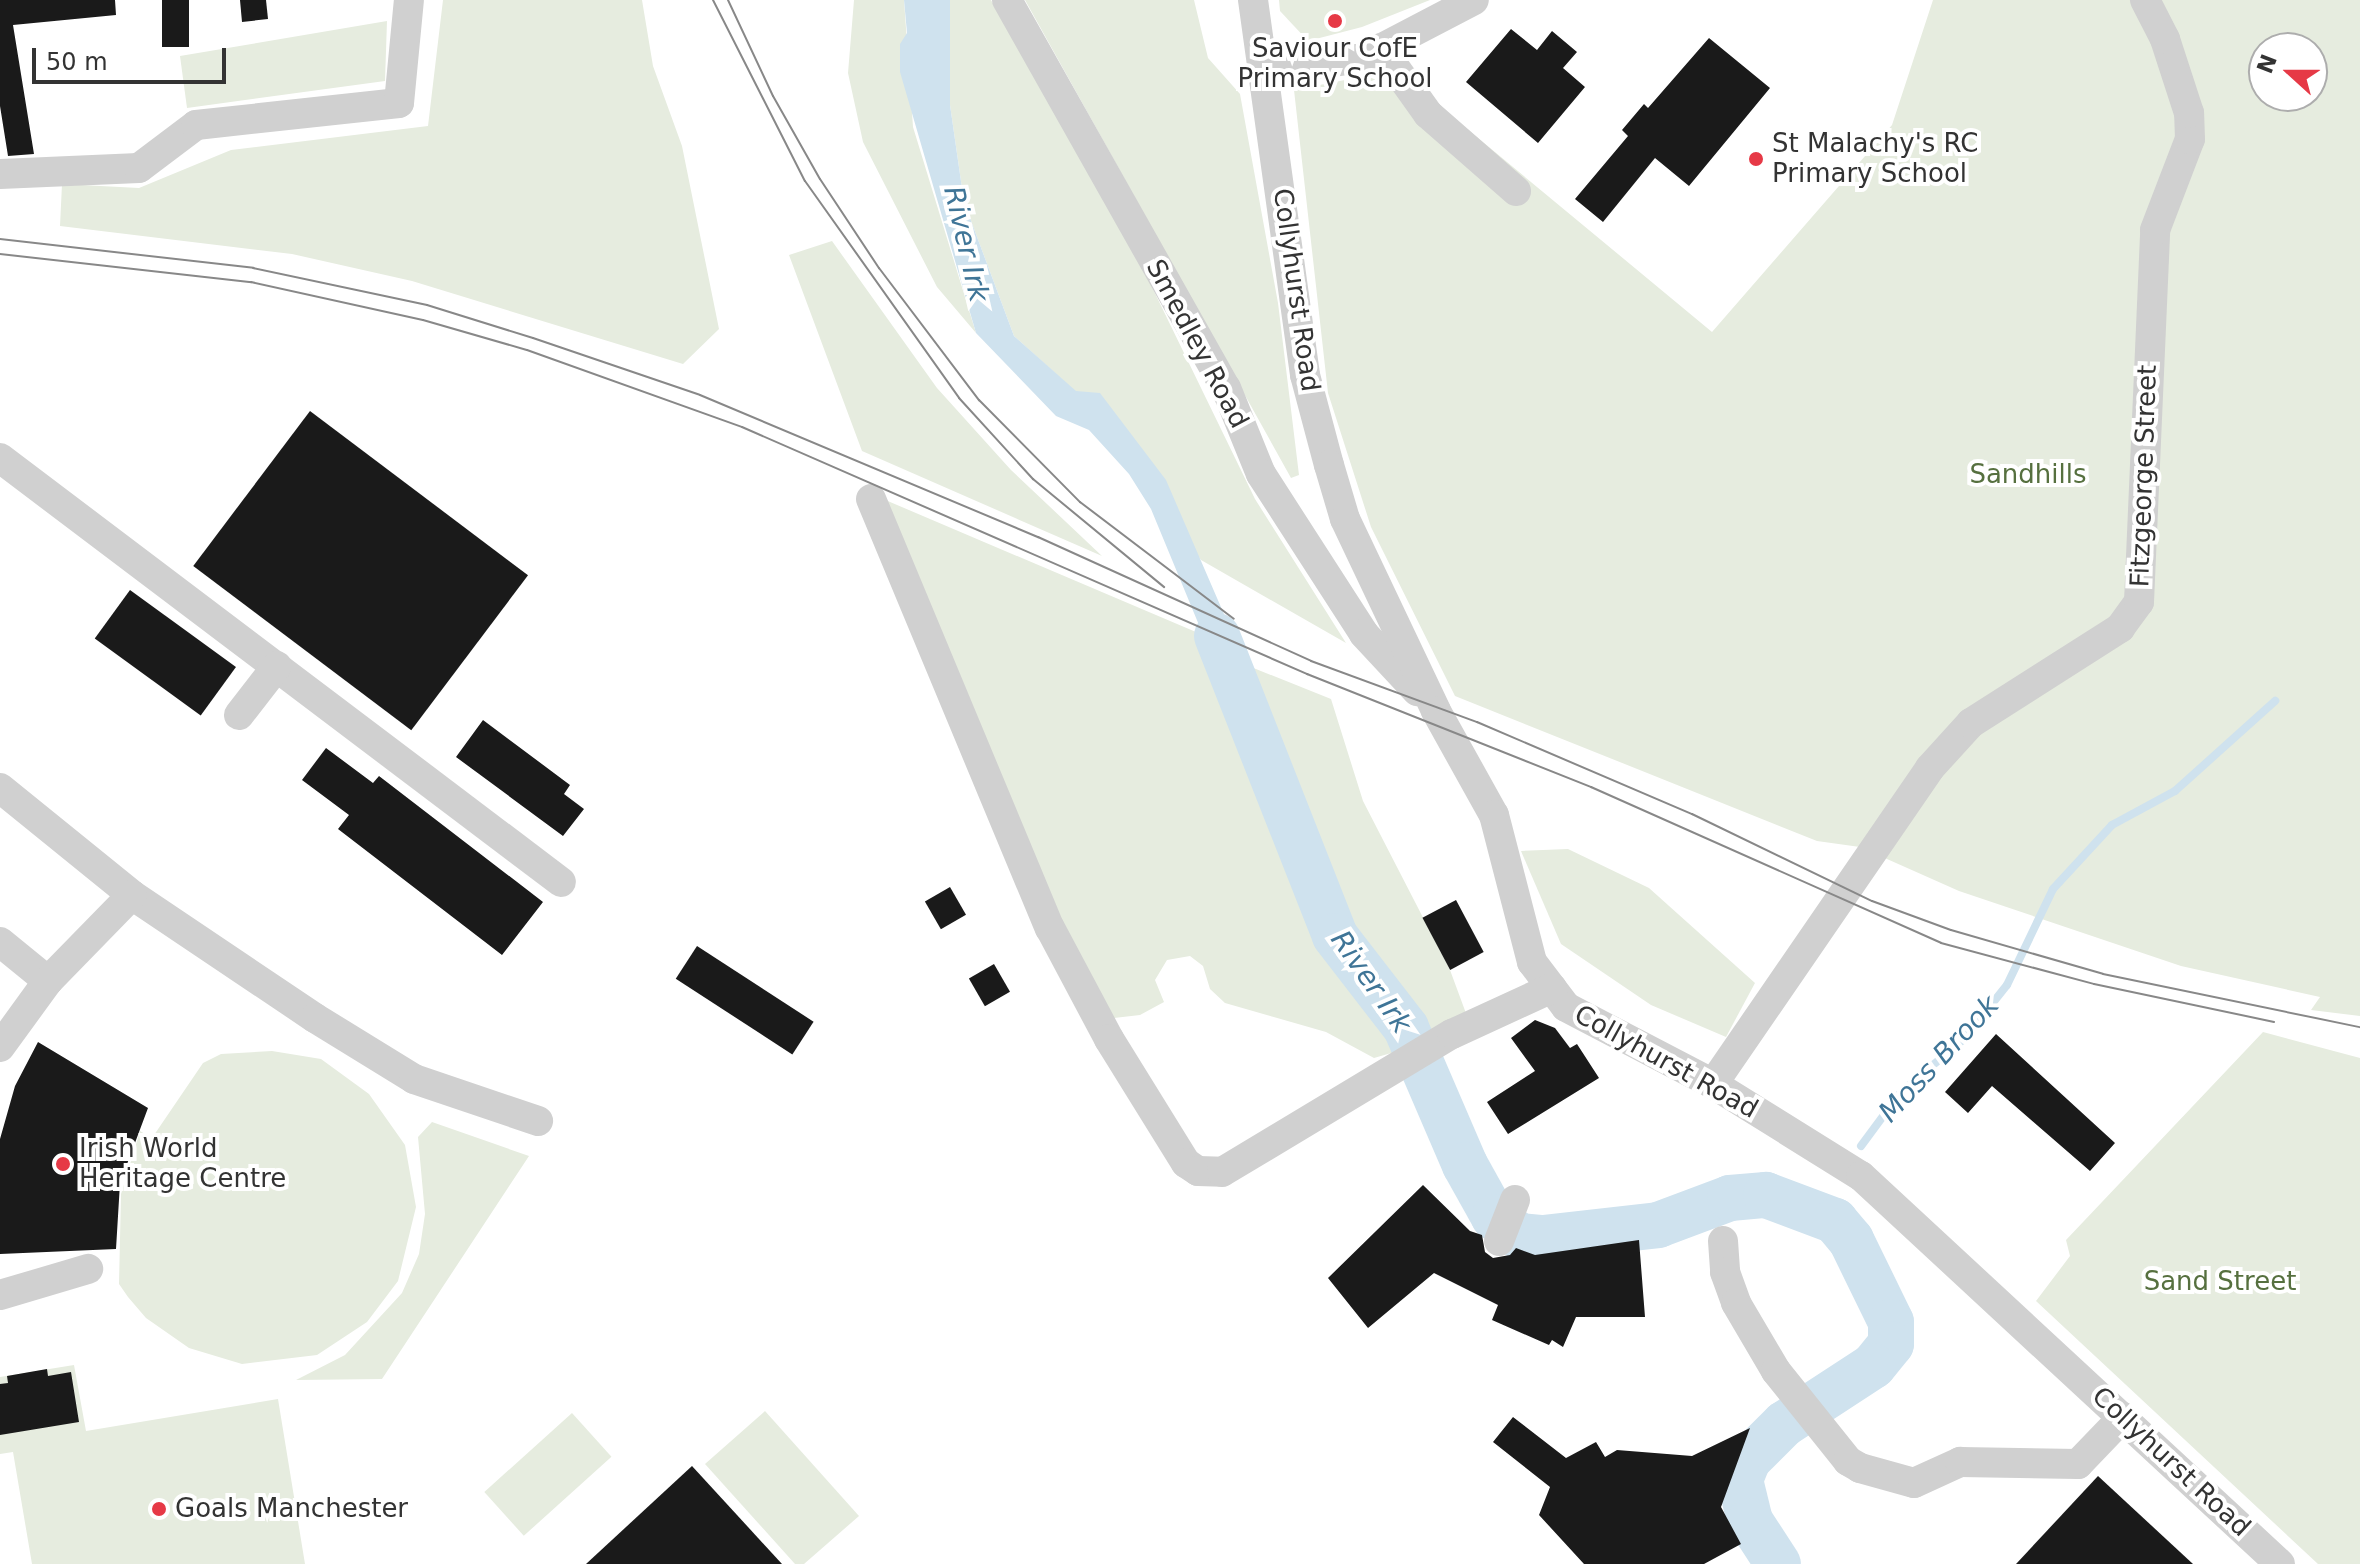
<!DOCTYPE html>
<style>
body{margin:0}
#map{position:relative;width:2360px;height:1564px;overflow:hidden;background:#fff;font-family:"DejaVu Sans",sans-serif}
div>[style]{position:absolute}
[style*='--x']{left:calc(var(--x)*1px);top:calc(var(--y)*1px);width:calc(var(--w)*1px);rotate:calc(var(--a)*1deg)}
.green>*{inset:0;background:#e6ecdf;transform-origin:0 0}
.water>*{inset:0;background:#cfe2ee}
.stream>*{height:8px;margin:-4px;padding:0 4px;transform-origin:4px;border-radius:4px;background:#cfe2ee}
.river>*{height:46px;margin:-23px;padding:0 23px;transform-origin:23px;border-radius:23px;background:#cfe2ee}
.building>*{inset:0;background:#1a1a1a;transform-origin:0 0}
.minor>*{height:30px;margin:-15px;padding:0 15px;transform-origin:15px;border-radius:15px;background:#d0d0d0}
.tram>*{height:2px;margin:-1px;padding:0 1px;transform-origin:1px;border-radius:1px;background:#888}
.dots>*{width:22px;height:22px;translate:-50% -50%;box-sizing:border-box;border:4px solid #fff;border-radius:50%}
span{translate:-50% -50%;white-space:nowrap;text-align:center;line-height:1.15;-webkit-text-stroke:8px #fff;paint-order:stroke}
.poi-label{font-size:26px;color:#333}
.left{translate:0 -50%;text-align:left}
.street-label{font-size:26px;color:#333}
.park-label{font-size:26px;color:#56703f}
.water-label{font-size:28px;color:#3f7597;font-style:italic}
.north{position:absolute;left:2248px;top:32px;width:80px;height:80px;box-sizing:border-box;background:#fff;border:2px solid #adadad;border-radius:50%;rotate:291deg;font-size:22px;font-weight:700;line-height:32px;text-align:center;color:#333}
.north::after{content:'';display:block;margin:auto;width:28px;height:36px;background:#e63946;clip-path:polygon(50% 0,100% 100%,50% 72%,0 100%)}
.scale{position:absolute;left:32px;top:48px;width:194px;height:36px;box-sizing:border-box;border:4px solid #333;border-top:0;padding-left:10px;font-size:24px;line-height:28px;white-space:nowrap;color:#333;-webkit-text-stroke:6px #fff;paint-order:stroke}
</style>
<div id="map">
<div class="green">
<i style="clip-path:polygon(443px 0,642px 0,653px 66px,682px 146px,719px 329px,683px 364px,412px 281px,292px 254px,60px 226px,62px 184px,139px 188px,231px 150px,428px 126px)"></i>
<i style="clip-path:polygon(854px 0,904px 0,913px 127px,976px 333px,937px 287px,863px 142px,848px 73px)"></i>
<i style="clip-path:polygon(950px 0,991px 0,1149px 281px,1255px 499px,1346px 643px,1201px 560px,1076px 392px,1014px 336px,964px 202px,950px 105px)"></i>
<i style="clip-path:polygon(1025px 0,1194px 0,1208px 58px,1240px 94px,1278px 303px,1299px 475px,1291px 478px)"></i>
<i style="clip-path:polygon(1279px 0,1430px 0,1362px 27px,1308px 41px,1280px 11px)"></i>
<i style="clip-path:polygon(evenodd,1933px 0,2360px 0,2360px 1016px,2311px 1010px,2320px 997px,2181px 966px,1959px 891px,1860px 847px,1817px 841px,1455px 696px,1371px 527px,1328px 393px,1294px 90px,1396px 70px,1712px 332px,1892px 125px,1933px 0,2264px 48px,2312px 48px,2312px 96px,2264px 96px,2264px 48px)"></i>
<i style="clip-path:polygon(387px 21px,385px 81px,187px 108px,180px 56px)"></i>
<i style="clip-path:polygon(832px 241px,937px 388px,1011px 470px,1102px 556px,862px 451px,789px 255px)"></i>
<i style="clip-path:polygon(883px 499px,1203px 635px,1326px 938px,1405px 1049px,1374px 1058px,1326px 1032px,1225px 1003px,1210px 989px,1203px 966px,1190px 956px,1167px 960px,1155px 980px,1164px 1002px,1140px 1015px,1114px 1018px,1033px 866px)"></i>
<i style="clip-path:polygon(1246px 665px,1331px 699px,1363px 801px,1450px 970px,1467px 1016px,1426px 1040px,1348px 929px,1275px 757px)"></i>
<i style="clip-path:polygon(1568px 849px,1649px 888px,1755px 983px,1726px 1037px,1651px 1005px,1561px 944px,1521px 851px)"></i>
<i style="clip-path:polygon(2263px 1032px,2360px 1058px,2360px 1564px,2318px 1564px,2036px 1301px,2070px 1256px,2066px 1240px)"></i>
<i style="clip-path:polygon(272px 1051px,321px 1059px,369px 1094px,405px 1145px,416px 1207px,398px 1281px,367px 1322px,317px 1355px,242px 1364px,189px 1348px,146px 1318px,128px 1297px,119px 1284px,121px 1194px,140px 1131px,152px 1138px,203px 1063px,221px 1054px)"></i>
<i style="clip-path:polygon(432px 1122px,529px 1156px,382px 1379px,296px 1380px,345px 1355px,402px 1293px,419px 1254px,425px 1214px,418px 1137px)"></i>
<i style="clip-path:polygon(74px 1365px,86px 1431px,278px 1399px,305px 1564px,32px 1564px,13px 1452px,0 1454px,0 1377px)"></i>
<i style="clip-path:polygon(765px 1411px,859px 1516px,804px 1564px,795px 1564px,705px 1464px)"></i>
<i style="left:572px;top:1413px;width:59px;height:118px;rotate:48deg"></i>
</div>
<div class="water">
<i style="clip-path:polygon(904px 0,950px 0,950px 105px,964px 202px,1014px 336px,1076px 391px,1100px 393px,1166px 480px,1246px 665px,1254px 698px,1225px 688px,1151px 509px,1129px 474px,1089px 430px,1056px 416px,976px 333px,900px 72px,900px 44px,907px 33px)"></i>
</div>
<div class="stream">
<i style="--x:1861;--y:1146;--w:67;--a:-53.5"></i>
<i style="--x:1901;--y:1092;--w:82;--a:-40.1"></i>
<i style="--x:1964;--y:1039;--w:69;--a:-51.5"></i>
<i style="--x:2007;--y:985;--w:106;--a:-64.4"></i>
<i style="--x:2053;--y:889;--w:87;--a:-47.3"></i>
<i style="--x:2112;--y:825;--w:72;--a:-28.4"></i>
<i style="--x:2175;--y:791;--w:135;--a:-42"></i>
</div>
<div class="river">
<i style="--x:1217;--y:636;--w:322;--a:68.5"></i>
<i style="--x:1335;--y:936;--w:116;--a:52.3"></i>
<i style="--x:1406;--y:1028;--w:149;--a:66.7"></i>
<i style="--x:1465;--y:1165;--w:60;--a:60.9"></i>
<i style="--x:1494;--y:1217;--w:31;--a:37"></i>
<i style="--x:1519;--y:1236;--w:24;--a:5"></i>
<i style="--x:1543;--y:1238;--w:116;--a:-6.4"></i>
<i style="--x:1658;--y:1225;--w:77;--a:-20.6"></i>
<i style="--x:1730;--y:1198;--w:36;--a:-5"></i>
<i style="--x:1766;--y:1195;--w:74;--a:20.6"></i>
<i style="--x:1835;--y:1221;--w:25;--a:50"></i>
<i style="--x:1851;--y:1240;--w:91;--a:64"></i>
<i style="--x:1891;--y:1322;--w:22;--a:90"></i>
<i style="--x:1891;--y:1344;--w:28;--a:129"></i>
<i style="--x:1873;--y:1366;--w:106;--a:146.9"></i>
<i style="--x:1784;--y:1424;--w:51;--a:135"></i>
<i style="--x:1748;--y:1460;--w:22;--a:112"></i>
<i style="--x:1740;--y:1480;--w:42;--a:76.3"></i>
<i style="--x:1750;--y:1521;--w:51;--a:56.9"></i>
</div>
<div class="building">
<i style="clip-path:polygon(0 0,115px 0,116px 15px,13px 25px,34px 154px,8px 156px,0 106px)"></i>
<i style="left:162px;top:0;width:27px;height:47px"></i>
<i style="clip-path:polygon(240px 0,266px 0,268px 19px,242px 22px)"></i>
<i style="clip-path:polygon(1511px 29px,1537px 50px,1552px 31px,1577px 52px,1563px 68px,1585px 87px,1538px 143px,1466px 82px)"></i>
<i style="clip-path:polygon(1709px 38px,1770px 88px,1689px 186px,1655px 158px,1603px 222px,1575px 199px,1628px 136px,1622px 130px,1644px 104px,1648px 108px)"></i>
<i style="left:310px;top:411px;width:273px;height:194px;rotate:37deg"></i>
<i style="left:130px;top:590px;width:131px;height:60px;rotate:36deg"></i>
<i style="clip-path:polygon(483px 720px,570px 785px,564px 794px,584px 809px,563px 836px,456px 757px)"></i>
<i style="clip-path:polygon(326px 748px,373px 783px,379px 776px,543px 902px,502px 955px,338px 829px,349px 815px,302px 780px)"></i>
<i style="left:950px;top:887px;width:32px;height:29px;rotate:60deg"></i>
<i style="left:1456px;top:900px;width:59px;height:38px;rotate:62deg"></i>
<i style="left:697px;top:946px;width:139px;height:39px;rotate:33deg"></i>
<i style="left:994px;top:964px;width:32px;height:29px;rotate:60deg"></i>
<i style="clip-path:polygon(1535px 1020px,1555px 1028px,1570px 1048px,1577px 1044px,1599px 1078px,1508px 1134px,1487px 1102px,1535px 1071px,1511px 1038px)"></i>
<i style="clip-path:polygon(1996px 1034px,2115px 1143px,2090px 1171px,1992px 1086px,1968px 1113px,1945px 1092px)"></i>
<i style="clip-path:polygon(38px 1042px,148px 1108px,120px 1183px,116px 1249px,0 1254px,0 1139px,15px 1086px)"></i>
<i style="clip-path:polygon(1423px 1185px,1470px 1231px,1482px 1235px,1485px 1252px,1493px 1258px,1510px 1255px,1516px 1248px,1535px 1255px,1639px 1240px,1645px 1317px,1576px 1317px,1563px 1347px,1552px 1340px,1549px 1345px,1492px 1320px,1498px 1305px,1434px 1273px,1368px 1328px,1328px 1278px)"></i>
<i style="clip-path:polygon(47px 1369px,48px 1376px,71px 1372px,79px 1422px,0 1435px,0 1384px,8px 1383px,7px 1376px)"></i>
<i style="clip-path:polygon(1513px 1417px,1566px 1458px,1596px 1442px,1605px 1457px,1617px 1450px,1692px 1456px,1750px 1428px,1721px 1507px,1741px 1544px,1704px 1564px,1584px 1564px,1539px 1515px,1550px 1487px,1493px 1442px)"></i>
<i style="clip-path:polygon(692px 1466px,782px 1564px,586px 1564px)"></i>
<i style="clip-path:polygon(2098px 1476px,2193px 1564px,2016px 1564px)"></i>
</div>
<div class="minor">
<i style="--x:1007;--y:0;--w:446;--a:60.6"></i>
<i style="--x:1226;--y:388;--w:93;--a:67.9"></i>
<i style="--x:1261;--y:474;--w:190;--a:57.2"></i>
<i style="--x:1364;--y:634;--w:78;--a:47.1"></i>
<i style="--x:1253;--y:0;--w:379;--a:82.1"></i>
<i style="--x:1305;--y:375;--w:93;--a:75.1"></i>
<i style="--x:1329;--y:465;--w:56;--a:73.5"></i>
<i style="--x:1345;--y:519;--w:212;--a:64.6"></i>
<i style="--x:1436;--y:711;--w:119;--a:60.9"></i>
<i style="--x:1494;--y:815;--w:152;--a:75.5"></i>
<i style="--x:1532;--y:962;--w:56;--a:52.9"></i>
<i style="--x:1566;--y:1007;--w:166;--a:27.6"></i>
<i style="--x:1713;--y:1084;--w:174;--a:31.9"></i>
<i style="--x:1861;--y:1176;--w:571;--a:42.8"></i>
<i style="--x:1381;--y:48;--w:81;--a:54.5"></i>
<i style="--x:1428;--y:114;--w:117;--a:41.2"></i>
<i style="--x:1267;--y:70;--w:97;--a:-7.1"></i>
<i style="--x:1363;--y:58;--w:125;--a:-27.6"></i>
<i style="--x:0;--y:174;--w:139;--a:-2.5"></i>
<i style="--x:139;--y:168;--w:71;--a:-37"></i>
<i style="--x:196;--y:125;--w:204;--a:-6.2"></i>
<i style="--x:399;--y:103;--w:103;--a:-84.5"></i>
<i style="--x:0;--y:458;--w:703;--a:37.08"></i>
<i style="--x:871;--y:499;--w:465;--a:67.4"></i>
<i style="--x:1050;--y:928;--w:126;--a:62"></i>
<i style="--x:1109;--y:1039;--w:146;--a:58.2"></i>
<i style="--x:1186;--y:1163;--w:14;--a:34"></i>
<i style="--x:1198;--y:1171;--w:24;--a:2"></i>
<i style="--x:1222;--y:1172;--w:268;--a:-31"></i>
<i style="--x:1452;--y:1034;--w:110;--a:-24.7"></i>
<i style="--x:239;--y:715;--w:62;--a:-52.2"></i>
<i style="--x:0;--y:788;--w:170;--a:39"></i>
<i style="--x:132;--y:895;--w:220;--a:33.9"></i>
<i style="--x:315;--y:1018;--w:116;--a:31.6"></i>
<i style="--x:414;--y:1079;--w:131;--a:18.7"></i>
<i style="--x:0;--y:942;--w:62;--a:39.1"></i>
<i style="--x:0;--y:1047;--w:82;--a:-54"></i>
<i style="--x:48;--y:981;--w:120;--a:-45.7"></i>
<i style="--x:1713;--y:1084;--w:383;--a:-55.5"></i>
<i style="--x:1930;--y:768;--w:61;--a:-47.7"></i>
<i style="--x:1971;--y:723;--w:177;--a:-32.5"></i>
<i style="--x:2120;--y:628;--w:32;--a:-54"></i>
<i style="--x:2139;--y:602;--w:372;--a:-87.5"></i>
<i style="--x:2155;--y:230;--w:97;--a:-69"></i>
<i style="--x:2190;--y:139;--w:26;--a:-92"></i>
<i style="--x:2189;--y:113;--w:78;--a:-108"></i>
<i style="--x:2165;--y:39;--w:44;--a:-117.1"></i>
<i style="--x:1499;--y:1241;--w:44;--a:-68.7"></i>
<i style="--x:1723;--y:1241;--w:31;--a:86"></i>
<i style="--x:1725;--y:1272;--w:33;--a:70"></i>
<i style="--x:1736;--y:1303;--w:79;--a:59.5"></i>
<i style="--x:1776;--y:1371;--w:115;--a:51.3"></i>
<i style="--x:1848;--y:1461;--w:14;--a:30"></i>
<i style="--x:1860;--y:1468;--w:56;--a:15.5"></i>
<i style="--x:1914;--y:1483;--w:51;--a:-24.5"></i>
<i style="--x:1960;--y:1462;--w:118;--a:1"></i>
<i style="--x:2078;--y:1464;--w:65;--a:-46.2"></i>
<i style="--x:0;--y:1295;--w:92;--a:-16.5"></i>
</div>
<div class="tram">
<i style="--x:713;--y:0;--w:203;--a:63.1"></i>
<i style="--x:805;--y:181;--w:266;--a:54.6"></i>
<i style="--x:959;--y:398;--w:110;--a:47.6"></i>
<i style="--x:1033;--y:479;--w:170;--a:39.5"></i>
<i style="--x:728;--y:0;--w:106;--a:64.9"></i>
<i style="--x:773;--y:96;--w:95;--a:60.5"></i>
<i style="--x:820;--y:179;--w:107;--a:56.5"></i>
<i style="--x:879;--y:268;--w:166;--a:52.9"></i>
<i style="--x:979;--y:400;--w:144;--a:45.3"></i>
<i style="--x:1080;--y:502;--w:193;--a:37.2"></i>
<i style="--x:0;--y:239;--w:255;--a:6.5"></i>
<i style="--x:253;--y:268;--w:178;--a:12"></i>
<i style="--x:427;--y:305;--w:111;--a:17.3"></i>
<i style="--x:533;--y:338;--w:176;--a:18.8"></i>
<i style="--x:700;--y:395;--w:367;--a:22.8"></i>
<i style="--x:1038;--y:537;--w:300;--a:24.4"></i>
<i style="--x:1311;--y:661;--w:177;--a:20.2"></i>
<i style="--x:1477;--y:722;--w:234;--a:23.2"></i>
<i style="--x:1692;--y:814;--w:200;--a:25.8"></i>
<i style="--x:1872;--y:901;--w:84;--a:20.2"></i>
<i style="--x:1951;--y:930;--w:158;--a:16.1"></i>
<i style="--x:2103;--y:974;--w:262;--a:11.7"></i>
<i style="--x:0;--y:254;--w:253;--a:6.4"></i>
<i style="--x:251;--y:282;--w:176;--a:12.5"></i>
<i style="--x:423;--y:320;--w:108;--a:16.1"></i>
<i style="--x:527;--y:350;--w:228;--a:19.7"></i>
<i style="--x:742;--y:427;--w:617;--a:23.61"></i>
<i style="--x:1307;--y:674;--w:306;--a:21.7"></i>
<i style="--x:1591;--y:787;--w:383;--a:24"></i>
<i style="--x:1941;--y:943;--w:158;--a:15"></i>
<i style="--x:2094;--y:984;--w:184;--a:11.9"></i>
</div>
<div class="dots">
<i style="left:1335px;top:21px;background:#e63946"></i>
<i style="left:1756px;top:159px;background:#e63946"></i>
<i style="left:63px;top:1164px;background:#e63946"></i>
<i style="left:159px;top:1509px;background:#e63946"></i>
</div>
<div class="poi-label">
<span style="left:1335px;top:64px">Saviour CofE<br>Primary School</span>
<span class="left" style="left:1772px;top:159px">St Malachy's RC<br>Primary School</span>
<span class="left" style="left:79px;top:1164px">Irish World<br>Heritage Centre</span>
<span class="left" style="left:175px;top:1509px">Goals Manchester</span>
</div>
<div class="street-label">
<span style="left:1296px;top:290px;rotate:82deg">Collyhurst Road</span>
<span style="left:1197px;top:344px;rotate:62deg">Smedley Road</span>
<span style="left:2144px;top:476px;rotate:-88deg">Fitzgeorge Street</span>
<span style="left:1666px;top:1062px;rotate:29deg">Collyhurst Road</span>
<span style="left:2171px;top:1462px;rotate:43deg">Collyhurst Road</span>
</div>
<div class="park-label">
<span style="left:2028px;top:475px">Sandhills</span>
<span style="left:2220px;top:1282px">Sand Street</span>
</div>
<div class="water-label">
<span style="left:966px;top:244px;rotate:77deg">River Irk</span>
<span style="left:1371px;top:982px;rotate:55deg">River Irk</span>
<span style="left:1939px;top:1059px;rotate:-47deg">Moss Brook</span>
</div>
<div class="north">N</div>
<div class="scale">50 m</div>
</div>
